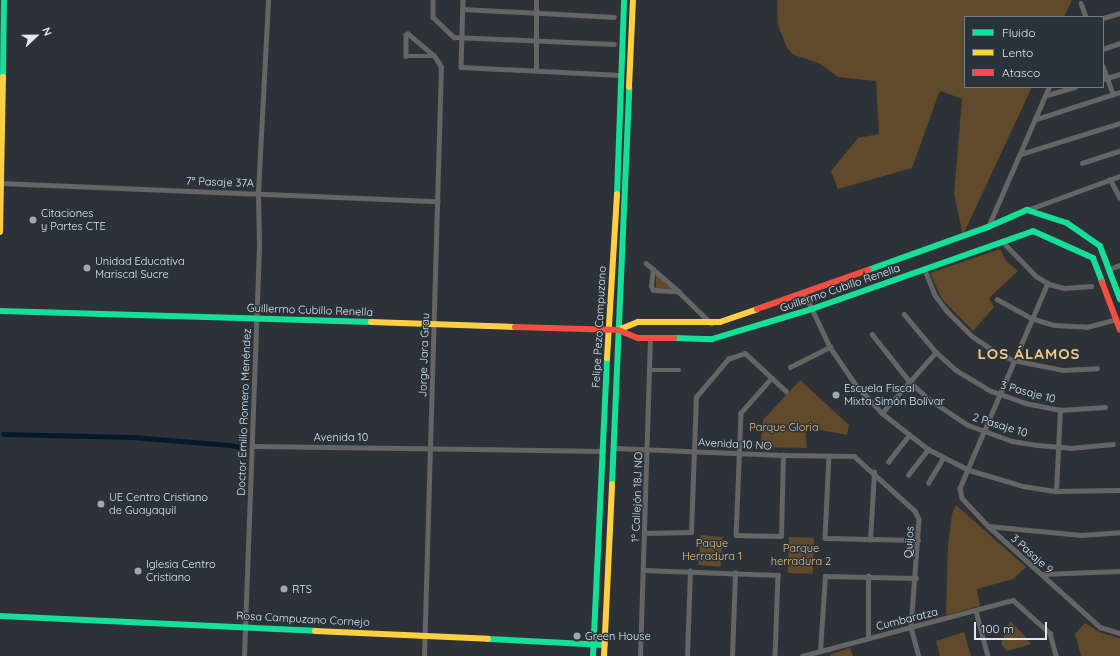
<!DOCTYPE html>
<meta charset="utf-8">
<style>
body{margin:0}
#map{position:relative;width:1120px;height:656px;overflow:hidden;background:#2c3237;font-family:Quicksand,sans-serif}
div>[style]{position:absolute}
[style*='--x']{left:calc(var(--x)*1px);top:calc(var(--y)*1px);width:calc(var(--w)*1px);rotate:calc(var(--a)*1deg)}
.green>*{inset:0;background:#604a2b;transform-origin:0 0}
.canal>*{height:5px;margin:-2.5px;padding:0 2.5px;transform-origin:2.5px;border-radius:2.5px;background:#051b2b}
.street>*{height:4.5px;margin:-2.25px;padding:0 2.25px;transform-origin:2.25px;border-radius:2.25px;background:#646564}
.fast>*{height:6px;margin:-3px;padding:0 3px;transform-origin:3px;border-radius:3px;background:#16e098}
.slow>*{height:6px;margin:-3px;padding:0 3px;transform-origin:3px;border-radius:3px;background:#ffcf43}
.jam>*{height:6px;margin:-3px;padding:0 3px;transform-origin:3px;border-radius:3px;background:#f24e42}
.dots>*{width:11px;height:11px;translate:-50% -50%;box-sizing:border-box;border:2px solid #28333b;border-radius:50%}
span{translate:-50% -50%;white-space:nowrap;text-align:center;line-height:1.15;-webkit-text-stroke:3px #28333b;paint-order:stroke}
.street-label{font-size:11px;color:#e0e7ed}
.poi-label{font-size:11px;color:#e0e7ed}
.left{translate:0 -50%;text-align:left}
.park-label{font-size:11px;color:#f2be76}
.district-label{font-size:15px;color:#f5c582;font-weight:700;letter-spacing:1px}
.legend{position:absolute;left:964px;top:16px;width:140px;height:72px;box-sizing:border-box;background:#28333b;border:1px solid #727b82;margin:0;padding:5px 7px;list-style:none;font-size:12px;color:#e0e7ed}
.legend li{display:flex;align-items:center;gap:8px;height:20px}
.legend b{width:20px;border:1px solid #727b82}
.north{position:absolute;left:16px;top:16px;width:40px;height:40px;-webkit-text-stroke:3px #28333b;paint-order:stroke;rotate:68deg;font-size:11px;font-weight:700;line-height:16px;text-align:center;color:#e0e7ed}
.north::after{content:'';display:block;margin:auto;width:14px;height:18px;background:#e0e7ed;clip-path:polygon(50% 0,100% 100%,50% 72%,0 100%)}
.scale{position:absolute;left:974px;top:622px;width:73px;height:18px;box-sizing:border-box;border:2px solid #e0e7ed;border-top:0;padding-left:5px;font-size:12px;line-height:14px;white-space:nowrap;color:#e0e7ed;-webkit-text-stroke:3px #28333b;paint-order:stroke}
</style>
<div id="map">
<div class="green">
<i style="clip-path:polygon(777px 0,1072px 0,1064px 17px,965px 17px,965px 87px,1032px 87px,963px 235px,954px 194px,962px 99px,941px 91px,939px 93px,912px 168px,838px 189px,831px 171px,858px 138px,879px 134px,876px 81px,838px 77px,819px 63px,794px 55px,787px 48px,778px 25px)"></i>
<i style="clip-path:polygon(1000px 249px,1006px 261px,1018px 271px,989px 298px,994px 307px,973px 331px,942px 299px,930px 273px)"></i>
<i style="clip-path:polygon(656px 275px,671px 288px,671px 289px,656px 288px)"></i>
<i style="clip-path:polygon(800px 380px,849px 425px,847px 435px,805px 427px,807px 448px,760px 447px,763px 420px)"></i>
<i style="clip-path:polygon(956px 505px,1026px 567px,1013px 579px,977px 589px,980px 606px,946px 615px,948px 545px,952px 514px)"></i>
<i style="left:701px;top:535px;width:22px;height:30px;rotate:5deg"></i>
<i style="left:789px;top:537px;width:25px;height:36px;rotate:2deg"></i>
<i style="clip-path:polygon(1010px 621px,1022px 633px,1031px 644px,1007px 651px,1001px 644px)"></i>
<i style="clip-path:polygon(1085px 623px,1101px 633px,1120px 638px,1120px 656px,1081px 656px,1075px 634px)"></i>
<i style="clip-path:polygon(964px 632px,971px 656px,940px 656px,936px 641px)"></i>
<i style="clip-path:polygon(850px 648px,853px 656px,831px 656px,831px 654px)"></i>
</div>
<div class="canal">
<i style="--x:3;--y:434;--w:129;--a:1.3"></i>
<i style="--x:132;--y:437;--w:98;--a:4.7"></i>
<i style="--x:230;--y:445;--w:13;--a:13"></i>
</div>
<div class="street">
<i style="--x:433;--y:0;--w:17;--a:90"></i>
<i style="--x:433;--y:17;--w:29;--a:44"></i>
<i style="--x:454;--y:37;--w:160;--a:2.5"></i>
<i style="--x:463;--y:0;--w:67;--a:91.7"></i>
<i style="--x:461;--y:67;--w:160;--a:2.9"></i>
<i style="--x:1081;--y:3;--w:15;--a:70"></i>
<i style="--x:463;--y:9;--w:151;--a:3"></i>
<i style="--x:1103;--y:18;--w:18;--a:-16"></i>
<i style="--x:1103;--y:49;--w:18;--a:-19"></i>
<i style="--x:1103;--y:66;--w:30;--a:70"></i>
<i style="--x:536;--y:70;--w:70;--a:-90"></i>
<i style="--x:1103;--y:79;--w:18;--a:-16"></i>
<i style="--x:1047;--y:95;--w:29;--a:-16"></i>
<i style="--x:1037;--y:119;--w:87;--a:-18"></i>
<i style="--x:1021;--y:154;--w:104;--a:-17.4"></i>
<i style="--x:1082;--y:163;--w:40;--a:-18"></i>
<i style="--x:1110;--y:179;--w:21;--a:62"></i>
<i style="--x:1;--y:183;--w:437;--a:2.4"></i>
<i style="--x:1027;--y:210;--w:99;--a:-20.1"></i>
<i style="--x:988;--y:227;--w:153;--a:-66.5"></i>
<i style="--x:1004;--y:243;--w:46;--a:45.9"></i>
<i style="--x:1036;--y:276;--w:15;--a:32"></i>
<i style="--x:1049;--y:284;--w:16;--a:15"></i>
<i style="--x:1064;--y:288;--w:27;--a:-4"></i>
<i style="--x:646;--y:263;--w:9;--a:41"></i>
<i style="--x:1109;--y:269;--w:12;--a:-20"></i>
<i style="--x:925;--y:270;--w:27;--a:68"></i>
<i style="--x:935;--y:295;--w:20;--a:53"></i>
<i style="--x:947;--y:311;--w:35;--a:45"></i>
<i style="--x:972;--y:336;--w:23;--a:34"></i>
<i style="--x:991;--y:349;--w:25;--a:27"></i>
<i style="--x:1013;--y:360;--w:51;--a:11.3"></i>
<i style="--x:1063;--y:370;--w:34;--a:-3"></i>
<i style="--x:1048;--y:283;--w:223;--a:113.2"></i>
<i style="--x:960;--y:488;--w:10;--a:79"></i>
<i style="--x:962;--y:498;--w:38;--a:47"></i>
<i style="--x:988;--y:526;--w:151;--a:42"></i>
<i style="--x:1100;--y:627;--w:21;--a:17"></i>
<i style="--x:679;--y:292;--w:26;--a:-176"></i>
<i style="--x:653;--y:290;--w:4;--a:-117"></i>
<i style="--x:651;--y:286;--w:17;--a:-83"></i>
<i style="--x:653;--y:269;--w:35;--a:41"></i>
<i style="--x:679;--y:292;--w:45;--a:44.1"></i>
<i style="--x:804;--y:292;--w:61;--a:64.7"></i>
<i style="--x:830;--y:347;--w:46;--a:55.6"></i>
<i style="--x:856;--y:385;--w:38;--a:47"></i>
<i style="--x:882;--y:413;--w:58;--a:38"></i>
<i style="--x:928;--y:449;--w:46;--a:27.1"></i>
<i style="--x:969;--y:470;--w:56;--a:16.5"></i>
<i style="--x:1023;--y:486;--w:33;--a:9"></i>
<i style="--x:1056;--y:491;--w:64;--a:-0.9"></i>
<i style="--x:997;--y:299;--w:39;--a:29"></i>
<i style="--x:1031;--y:318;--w:24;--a:17"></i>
<i style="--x:1054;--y:325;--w:33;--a:3"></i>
<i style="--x:1087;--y:327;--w:30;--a:-15"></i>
<i style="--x:904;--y:314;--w:50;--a:49.9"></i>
<i style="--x:936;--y:352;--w:27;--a:42"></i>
<i style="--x:956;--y:370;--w:41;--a:31"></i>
<i style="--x:991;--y:391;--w:36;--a:19"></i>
<i style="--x:1025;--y:403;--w:36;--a:11"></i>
<i style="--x:1060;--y:410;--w:45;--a:-3.8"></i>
<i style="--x:872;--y:334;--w:61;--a:51.6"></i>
<i style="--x:910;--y:382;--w:25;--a:42"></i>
<i style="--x:929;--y:399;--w:47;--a:33.7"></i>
<i style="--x:968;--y:425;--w:47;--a:20"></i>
<i style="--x:1012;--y:441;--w:26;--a:9"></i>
<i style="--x:1038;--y:445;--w:32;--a:5"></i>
<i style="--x:1070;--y:448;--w:43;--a:-5.3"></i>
<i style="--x:790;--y:367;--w:45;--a:-26.6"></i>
<i style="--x:649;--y:370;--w:30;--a:0"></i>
<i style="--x:772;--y:378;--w:47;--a:131.5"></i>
<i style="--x:741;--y:413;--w:122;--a:92.3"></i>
<i style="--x:736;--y:535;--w:45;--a:1.3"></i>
<i style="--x:781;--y:536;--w:81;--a:-88.6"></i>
<i style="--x:882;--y:413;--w:81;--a:-48.5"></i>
<i style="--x:252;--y:446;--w:351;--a:0.8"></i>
<i style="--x:615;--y:448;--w:168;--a:2.4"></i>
<i style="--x:783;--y:455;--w:71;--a:0.8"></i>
<i style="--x:854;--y:456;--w:82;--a:42"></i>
<i style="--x:915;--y:511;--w:9;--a:63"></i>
<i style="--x:919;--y:519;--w:108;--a:94.2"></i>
<i style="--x:911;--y:627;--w:30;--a:75"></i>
<i style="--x:829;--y:456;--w:82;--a:92.8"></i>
<i style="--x:825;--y:538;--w:93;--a:1.2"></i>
<i style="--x:888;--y:462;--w:33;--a:-52"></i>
<i style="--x:908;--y:475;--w:33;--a:-52"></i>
<i style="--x:928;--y:483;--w:29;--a:-59"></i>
<i style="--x:1056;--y:491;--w:81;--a:-87.2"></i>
<i style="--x:988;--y:526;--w:93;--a:5.5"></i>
<i style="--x:1081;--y:535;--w:39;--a:-4"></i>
<i style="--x:644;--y:533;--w:47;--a:-1.2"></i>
<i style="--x:691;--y:532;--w:135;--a:-87.9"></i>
<i style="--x:696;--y:397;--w:50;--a:-49.9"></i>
<i style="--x:728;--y:359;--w:18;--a:-19"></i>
<i style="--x:745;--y:353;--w:56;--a:42.8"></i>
<i style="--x:870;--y:540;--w:68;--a:-86.6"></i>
<i style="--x:643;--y:570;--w:135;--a:2.1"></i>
<i style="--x:778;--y:575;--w:81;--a:92.1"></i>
<i style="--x:1042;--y:574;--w:78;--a:-2.2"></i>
<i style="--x:976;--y:611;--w:47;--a:75.1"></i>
<i style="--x:868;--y:638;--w:62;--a:-90"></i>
<i style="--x:820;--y:651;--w:75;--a:-86.2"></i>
<i style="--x:825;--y:576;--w:91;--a:1.3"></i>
<i style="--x:244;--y:656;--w:411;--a:-87.9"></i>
<i style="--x:259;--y:245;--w:53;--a:-91.1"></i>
<i style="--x:258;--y:192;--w:192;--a:-87"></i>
<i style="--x:424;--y:656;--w:589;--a:-88.35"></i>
<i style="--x:441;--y:67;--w:13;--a:-122"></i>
<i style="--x:434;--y:56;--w:34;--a:-140"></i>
<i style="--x:408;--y:34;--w:2;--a:153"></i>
<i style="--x:406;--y:35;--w:21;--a:90"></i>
<i style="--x:406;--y:56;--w:28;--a:0"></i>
<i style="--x:640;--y:656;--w:318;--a:-88.2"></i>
<i style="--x:687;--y:656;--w:85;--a:-88"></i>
<i style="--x:732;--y:656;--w:83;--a:-87.9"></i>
<i style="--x:802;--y:656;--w:218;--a:-14.9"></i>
<i style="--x:1013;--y:600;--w:50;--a:41.7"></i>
<i style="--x:1050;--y:633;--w:24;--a:75"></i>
</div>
<div class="fast">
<i style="--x:3;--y:77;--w:77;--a:-89.3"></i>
<i style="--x:617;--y:194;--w:194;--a:-87.9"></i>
<i style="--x:868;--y:270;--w:127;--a:-19.7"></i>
<i style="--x:988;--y:227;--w:43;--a:-23.6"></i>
<i style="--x:1027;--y:210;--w:42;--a:18"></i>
<i style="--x:1067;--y:223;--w:40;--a:34.9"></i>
<i style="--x:1100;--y:246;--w:57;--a:69.3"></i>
<i style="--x:0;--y:311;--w:371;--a:1.7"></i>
<i style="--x:674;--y:338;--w:38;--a:2"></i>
<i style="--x:712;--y:339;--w:104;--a:-16.7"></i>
<i style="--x:812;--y:309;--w:234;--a:-19.4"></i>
<i style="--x:1033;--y:231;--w:66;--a:24.2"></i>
<i style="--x:1093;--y:258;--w:26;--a:69"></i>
<i style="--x:612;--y:484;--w:397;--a:-87.5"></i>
<i style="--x:0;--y:616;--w:315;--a:2.7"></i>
<i style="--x:488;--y:639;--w:117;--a:2.9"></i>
<i style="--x:593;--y:656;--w:298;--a:-87.3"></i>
</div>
<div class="slow">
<i style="--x:629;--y:87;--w:87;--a:-87.4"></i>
<i style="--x:0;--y:232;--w:155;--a:-88.9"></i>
<i style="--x:371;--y:322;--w:144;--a:2"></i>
<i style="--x:618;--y:330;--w:22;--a:-22"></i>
<i style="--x:638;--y:322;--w:82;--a:0"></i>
<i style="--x:720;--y:322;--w:39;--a:-19"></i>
<i style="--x:607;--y:358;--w:164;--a:-86.5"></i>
<i style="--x:315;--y:631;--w:173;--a:2.6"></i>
<i style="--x:604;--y:656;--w:172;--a:-87.3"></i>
</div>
<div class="jam">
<i style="--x:1102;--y:282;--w:51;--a:69.4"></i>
<i style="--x:757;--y:309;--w:118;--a:-19.4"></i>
<i style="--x:515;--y:327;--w:103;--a:1.7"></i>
<i style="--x:618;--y:330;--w:22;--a:22"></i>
<i style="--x:638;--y:338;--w:36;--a:0"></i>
</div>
<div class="dots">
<i style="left:33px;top:220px;background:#a1a8ad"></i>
<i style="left:87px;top:268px;background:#a1a8ad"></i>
<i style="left:836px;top:395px;background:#a1a8ad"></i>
<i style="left:101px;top:504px;background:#a1a8ad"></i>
<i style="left:138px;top:571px;background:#a1a8ad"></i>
<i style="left:284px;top:589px;background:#a1a8ad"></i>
<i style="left:577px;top:636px;background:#a1a8ad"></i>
</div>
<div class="street-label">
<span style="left:220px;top:182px;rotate:2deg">7° Pasaje 37A</span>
<span style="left:840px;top:288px;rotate:-19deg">Guillermo Cubillo Renella</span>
<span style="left:310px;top:310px;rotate:2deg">Guillermo Cubillo Renella</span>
<span style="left:599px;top:327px;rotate:-87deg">Felipe Pezo Campuzano</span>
<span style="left:424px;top:355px;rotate:-88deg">Jorge Jara Grau</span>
<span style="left:1028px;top:392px;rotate:15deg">3 Pasaje 10</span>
<span style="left:244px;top:412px;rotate:-88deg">Doctor Emilio Romero Menéndez</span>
<span style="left:1000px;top:425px;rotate:17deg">2 Pasaje 10</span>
<span style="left:341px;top:437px">Avenida 10</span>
<span style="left:735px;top:444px;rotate:3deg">Avenida 10 NO</span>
<span style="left:637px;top:497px;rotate:-88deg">1º Callejón 18J NO</span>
<span style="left:909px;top:542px;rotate:-87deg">Quijos</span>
<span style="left:1032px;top:554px;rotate:42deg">3 Pasaje 9</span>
<span style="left:303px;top:619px;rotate:3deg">Rosa Campuzano Cornejo</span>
<span style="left:907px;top:619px;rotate:-14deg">Cumbaratza</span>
</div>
<div class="poi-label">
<span class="left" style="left:41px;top:220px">Citaciones<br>y Partes CTE</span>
<span class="left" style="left:95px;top:268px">Unidad Educativa<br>Mariscal Sucre</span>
<span class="left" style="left:844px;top:395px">Escuela Fiscal<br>Mixta Simón Bolívar</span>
<span class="left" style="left:109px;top:504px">UE Centro Cristiano<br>de Guayaquil</span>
<span class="left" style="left:146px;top:571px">Iglesia Centro<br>Cristiano</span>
<span class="left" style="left:292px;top:589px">RTS</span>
<span class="left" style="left:585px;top:636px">Green House</span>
</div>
<div class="park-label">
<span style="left:784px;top:427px">Parque Gloria</span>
<span style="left:712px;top:550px">Paque<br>Herradura 1</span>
<span style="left:801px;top:555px">Parque<br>herradura 2</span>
</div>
<div class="district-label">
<span style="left:1029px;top:354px">LOS ÁLAMOS</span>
</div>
<ul class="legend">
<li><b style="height:5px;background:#16e098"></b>Fluido</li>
<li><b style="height:5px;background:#ffcf43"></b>Lento</li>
<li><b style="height:5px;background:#f24e42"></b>Atasco</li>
</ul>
<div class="north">N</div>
<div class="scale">100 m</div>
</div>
